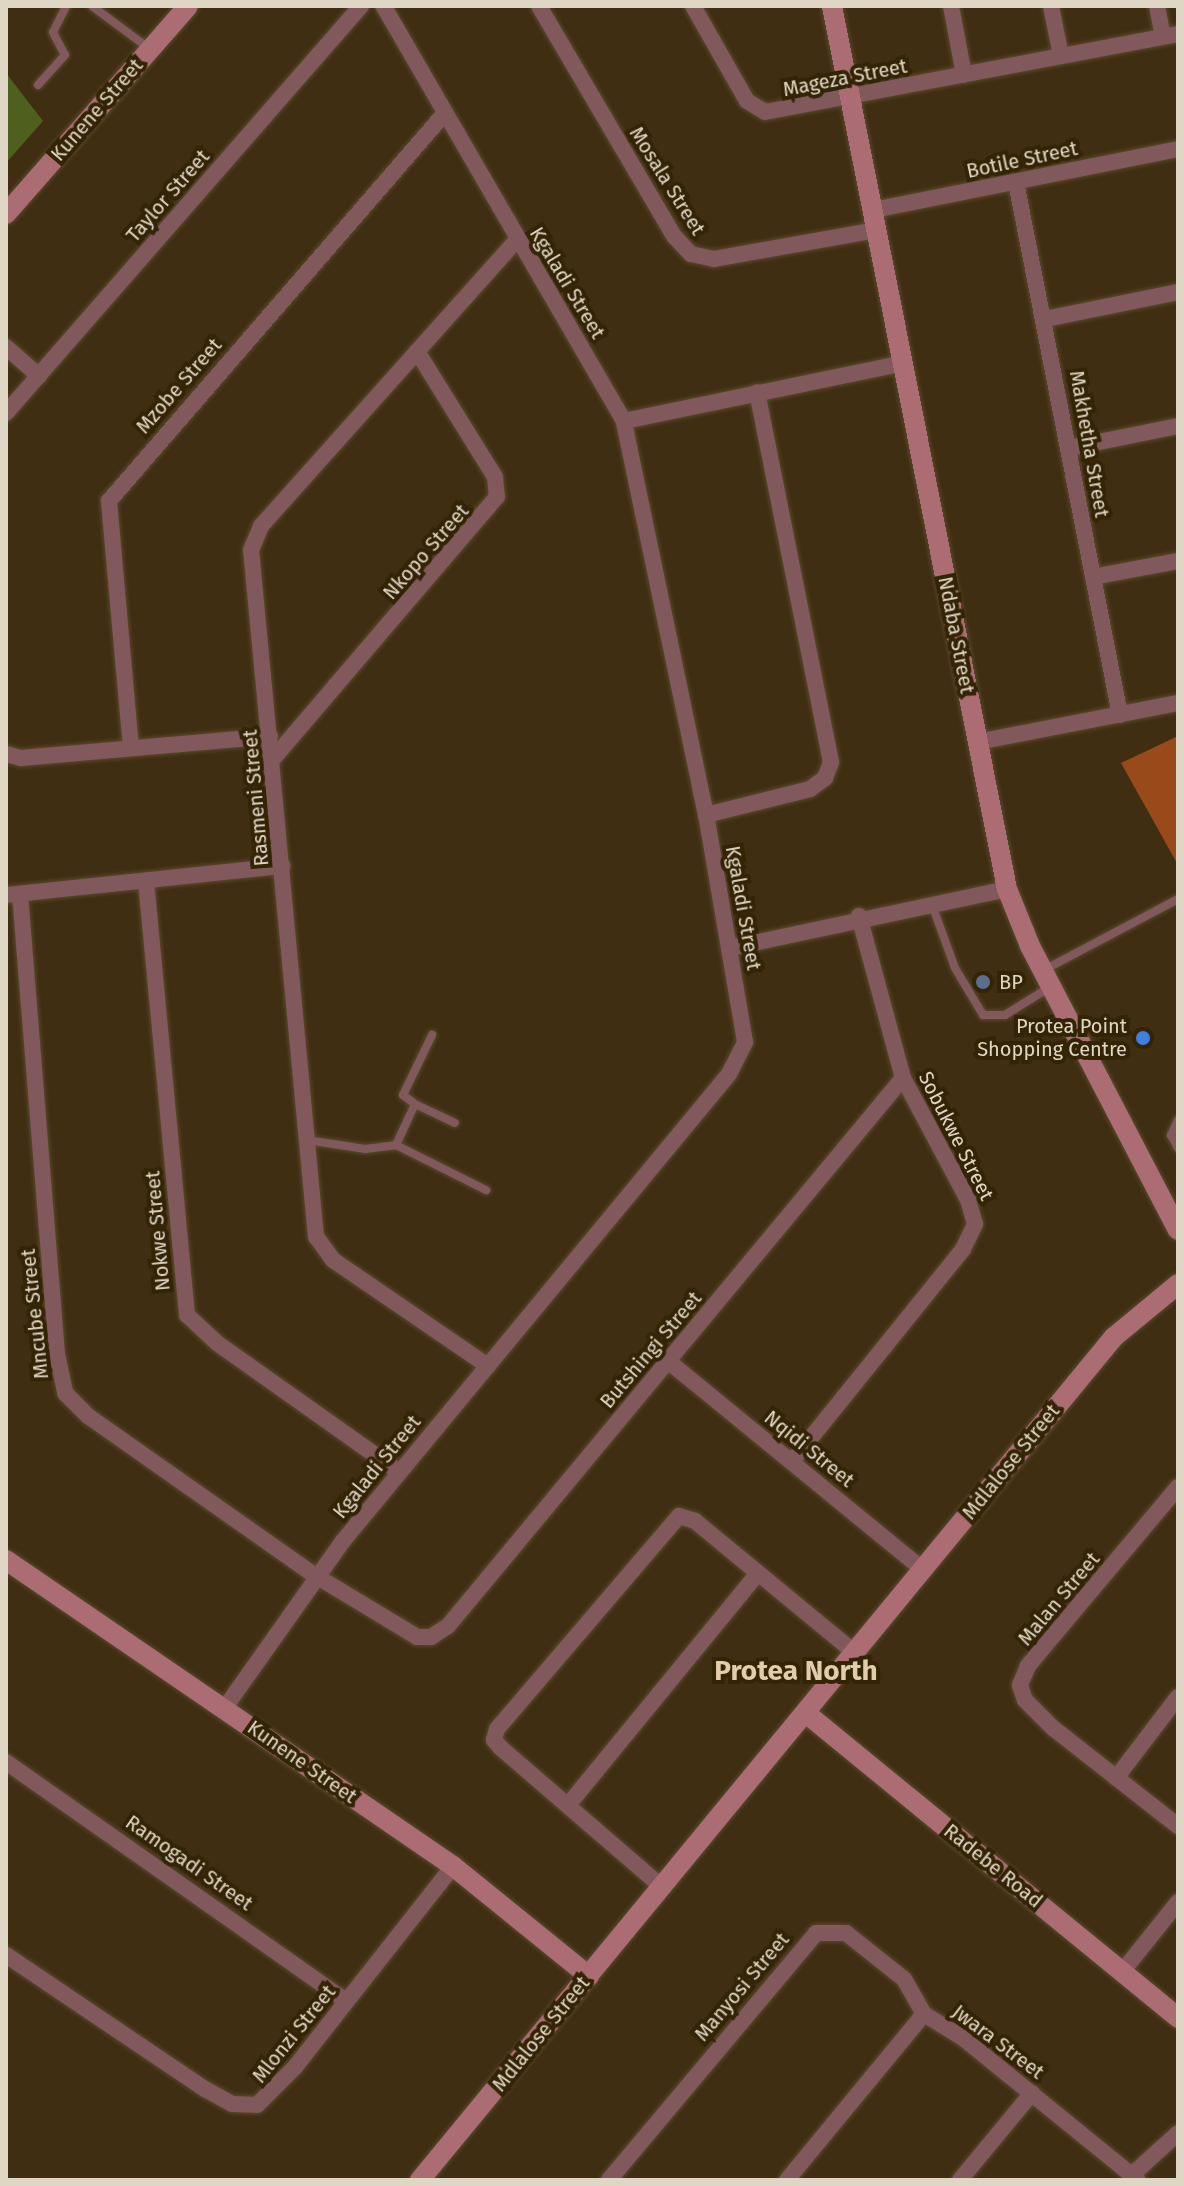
<!DOCTYPE html>
<style>
body{margin:0}
#map{position:relative;width:1184px;height:2186px;overflow:hidden;background:#3f2e11;font-family:"Fira Sans",sans-serif}
div>[style]{position:absolute}
[style*='--x']{left:calc(var(--x)*1px);top:calc(var(--y)*1px);width:calc(var(--w)*1px);rotate:calc(var(--a)*1deg)}
.green>*{inset:0;background:#4f5f1d}
.building>*{inset:0;background:#994a1b}
.roads{filter:drop-shadow(0 0 2px #59492e) drop-shadow(0 0 2px #59492e)}
.lane>*{height:8px;margin:-4px;padding:0 4px;transform-origin:4px;border-radius:4px;background:#81585c}
.street>*{height:16px;margin:-8px;padding:0 8px;transform-origin:8px;border-radius:8px;background:#81585c}
.secondary>*{height:20px;margin:-10px;padding:0 10px;transform-origin:10px;border-radius:10px;background:#ac6c73}
.dots>*{width:22px;height:22px;translate:-50% -50%;box-sizing:border-box;border:4px solid #342406;border-radius:50%}
span{translate:-50% -50%;white-space:nowrap;text-align:center;line-height:1.15;-webkit-text-stroke:8px #342406;paint-order:stroke}
.street-label{font-size:20px;color:#e0d6c5}
.poi-label{font-size:20px;color:#e0d6c5}
.left{translate:0 -50%;text-align:left}
.right{translate:-100% -50%;text-align:right}
.district-label{font-size:28px;color:#e1ccab;font-weight:700}
.frame{position:absolute;inset:0;border:8px solid #e0d6c5;pointer-events:none}
</style>
<div id="map">
<div class="green">
<i style="clip-path:polygon(6px 73px,43px 121px,6px 163px)"></i>
</div>
<div class="building">
<i style="clip-path:polygon(1178px 736px,1178px 865px,1121px 763px)"></i>
</div>
<div class="roads">
<div class="lane">
<i style="--x:92;--y:6;--w:72;--a:36.6"></i>
<i style="--x:38;--y:85;--w:40;--a:-48"></i>
<i style="--x:65;--y:55;--w:26;--a:-118"></i>
<i style="--x:53;--y:32;--w:29;--a:-63"></i>
<i style="--x:931;--y:902;--w:70;--a:70"></i>
<i style="--x:955;--y:968;--w:55;--a:59.2"></i>
<i style="--x:983;--y:1015;--w:22;--a:0"></i>
<i style="--x:1005;--y:1015;--w:53;--a:-31.9"></i>
<i style="--x:1044;--y:970;--w:152;--a:-27.9"></i>
<i style="--x:415;--y:1104;--w:15;--a:-143"></i>
<i style="--x:403;--y:1095;--w:67;--a:-64.2"></i>
<i style="--x:1178;--y:1120;--w:17;--a:115"></i>
<i style="--x:1171;--y:1135;--w:15;--a:62"></i>
<i style="--x:307;--y:1140;--w:59;--a:8.8"></i>
<i style="--x:365;--y:1149;--w:31;--a:-7"></i>
<i style="--x:396;--y:1145;--w:101;--a:26.6"></i>
<i style="--x:396;--y:1145;--w:45;--a:-65.1"></i>
<i style="--x:415;--y:1104;--w:44;--a:25.4"></i>
</div>
<div class="street">
<i style="--x:539;--y:6;--w:267;--a:59.6"></i>
<i style="--x:674;--y:236;--w:25;--a:47"></i>
<i style="--x:691;--y:254;--w:24;--a:12"></i>
<i style="--x:714;--y:259;--w:165;--a:-10.1"></i>
<i style="--x:693;--y:6;--w:109;--a:60.4"></i>
<i style="--x:747;--y:101;--w:21;--a:31"></i>
<i style="--x:765;--y:112;--w:420;--a:-10.7"></i>
<i style="--x:951;--y:6;--w:70;--a:79.3"></i>
<i style="--x:1051;--y:6;--w:51;--a:78.7"></i>
<i style="--x:1157;--y:6;--w:31;--a:79"></i>
<i style="--x:1016;--y:182;--w:543;--a:78.96"></i>
<i style="--x:873;--y:210;--w:311;--a:-11.3"></i>
<i style="--x:1045;--y:319;--w:136;--a:-11.5"></i>
<i style="--x:6;--y:347;--w:44;--a:41.3"></i>
<i style="--x:6;--y:413;--w:540;--a:-48.9"></i>
<i style="--x:624;--y:421;--w:285;--a:-11.7"></i>
<i style="--x:1069;--y:448;--w:111;--a:-11.4"></i>
<i style="--x:1093;--y:577;--w:86;--a:-10.7"></i>
<i style="--x:977;--y:742;--w:205;--a:-11"></i>
<i style="--x:131;--y:748;--w:248;--a:-95.1"></i>
<i style="--x:109;--y:501;--w:513;--a:-49.11"></i>
<i style="--x:6;--y:754;--w:16;--a:15"></i>
<i style="--x:21;--y:758;--w:250;--a:-5"></i>
<i style="--x:272;--y:760;--w:346;--a:-49.5"></i>
<i style="--x:497;--y:497;--w:20;--a:-96"></i>
<i style="--x:495;--y:477;--w:148;--a:-121.8"></i>
<i style="--x:706;--y:815;--w:107;--a:-14"></i>
<i style="--x:810;--y:789;--w:19;--a:-36"></i>
<i style="--x:825;--y:778;--w:17;--a:-69"></i>
<i style="--x:831;--y:762;--w:377;--a:-101.3"></i>
<i style="--x:146;--y:881;--w:436;--a:84.6"></i>
<i style="--x:187;--y:1315;--w:41;--a:43"></i>
<i style="--x:217;--y:1343;--w:223;--a:35.3"></i>
<i style="--x:20;--y:894;--w:461;--a:85.4"></i>
<i style="--x:57;--y:1354;--w:40;--a:78"></i>
<i style="--x:65;--y:1393;--w:33;--a:45"></i>
<i style="--x:88;--y:1416;--w:279;--a:35.1"></i>
<i style="--x:316;--y:1576;--w:118;--a:31.1"></i>
<i style="--x:417;--y:1637;--w:14;--a:0"></i>
<i style="--x:431;--y:1637;--w:20;--a:-33"></i>
<i style="--x:448;--y:1626;--w:712;--a:-50.3"></i>
<i style="--x:6;--y:895;--w:278;--a:-6"></i>
<i style="--x:730;--y:948;--w:283;--a:-12"></i>
<i style="--x:668;--y:1361;--w:330;--a:39.3"></i>
<i style="--x:488;--y:1366;--w:188;--a:-145.6"></i>
<i style="--x:333;--y:1260;--w:29;--a:-126"></i>
<i style="--x:316;--y:1237;--w:690;--a:-95.4"></i>
<i style="--x:251;--y:550;--w:26;--a:-67"></i>
<i style="--x:261;--y:526;--w:385;--a:-48.2"></i>
<i style="--x:793;--y:1460;--w:271;--a:-51.1"></i>
<i style="--x:963;--y:1249;--w:28;--a:-64"></i>
<i style="--x:975;--y:1224;--w:25;--a:-106"></i>
<i style="--x:968;--y:1200;--w:138;--a:-118"></i>
<i style="--x:903;--y:1078;--w:168;--a:-105.2"></i>
<i style="--x:1178;--y:1487;--w:234;--a:130"></i>
<i style="--x:1028;--y:1666;--w:21;--a:113"></i>
<i style="--x:1020;--y:1685;--w:16;--a:72"></i>
<i style="--x:1025;--y:1700;--w:40;--a:45"></i>
<i style="--x:1053;--y:1728;--w:159;--a:38.1"></i>
<i style="--x:224;--y:1709;--w:206;--a:-54.7"></i>
<i style="--x:343;--y:1541;--w:606;--a:-50.42"></i>
<i style="--x:729;--y:1074;--w:36;--a:-63"></i>
<i style="--x:745;--y:1042;--w:230;--a:-99.7"></i>
<i style="--x:706;--y:815;--w:402;--a:-101.8"></i>
<i style="--x:624;--y:421;--w:480;--a:-120.1"></i>
<i style="--x:6;--y:1762;--w:416;--a:35.1"></i>
<i style="--x:1116;--y:1778;--w:102;--a:-52.6"></i>
<i style="--x:569;--y:1804;--w:298;--a:-50.7"></i>
<i style="--x:662;--y:1887;--w:213;--a:-139.2"></i>
<i style="--x:501;--y:1748;--w:11;--a:-131"></i>
<i style="--x:494;--y:1740;--w:11;--a:-75"></i>
<i style="--x:497;--y:1729;--w:280;--a:-49.5"></i>
<i style="--x:679;--y:1516;--w:17;--a:17"></i>
<i style="--x:695;--y:1521;--w:207;--a:39.5"></i>
<i style="--x:6;--y:1955;--w:240;--a:34"></i>
<i style="--x:205;--y:2089;--w:31;--a:29"></i>
<i style="--x:232;--y:2104;--w:25;--a:2"></i>
<i style="--x:257;--y:2105;--w:54;--a:-45"></i>
<i style="--x:295;--y:2067;--w:256;--a:-51.8"></i>
<i style="--x:1122;--y:1972;--w:90;--a:-51.3"></i>
<i style="--x:924;--y:2014;--w:46;--a:31.6"></i>
<i style="--x:963;--y:2038;--w:225;--a:39.1"></i>
<i style="--x:1134;--y:2173;--w:59;--a:-42.3"></i>
<i style="--x:609;--y:2180;--w:322;--a:-50"></i>
<i style="--x:816;--y:1933;--w:30;--a:0"></i>
<i style="--x:846;--y:1933;--w:74;--a:38.4"></i>
<i style="--x:904;--y:1979;--w:40;--a:60.3"></i>
<i style="--x:787;--y:2180;--w:215;--a:-50.5"></i>
<i style="--x:960;--y:2180;--w:113;--a:-50.4"></i>
</div>
<div class="secondary">
<i style="--x:832;--y:6;--w:900;--a:78.79"></i>
<i style="--x:1007;--y:889;--w:61;--a:68"></i>
<i style="--x:1030;--y:946;--w:320;--a:62.5"></i>
<i style="--x:6;--y:214;--w:276;--a:-48.8"></i>
<i style="--x:6;--y:1560;--w:542;--a:34.39"></i>
<i style="--x:453;--y:1866;--w:175;--a:39"></i>
<i style="--x:807;--y:1714;--w:480;--a:39.3"></i>
<i style="--x:420;--y:2180;--w:1092;--a:-50.54"></i>
<i style="--x:1114;--y:1337;--w:83;--a:-39.6"></i>
</div>
</div>
<div class="dots">
<i style="left:983px;top:982px;background:#5c6f8a"></i>
<i style="left:1143px;top:1038px;background:#3f7fe0"></i>
</div>
<div class="street-label">
<span style="left:845px;top:78px;rotate:-11deg">Mageza Street</span>
<span style="left:97px;top:110px;rotate:-49deg">Kunene Street</span>
<span style="left:1022px;top:160px;rotate:-12deg">Botile Street</span>
<span style="left:667px;top:181px;rotate:58deg">Mosala Street</span>
<span style="left:168px;top:196px;rotate:-49deg">Taylor Street</span>
<span style="left:567px;top:283px;rotate:59deg">Kgaladi Street</span>
<span style="left:179px;top:386px;rotate:-49deg">Mzobe Street</span>
<span style="left:1089px;top:444px;rotate:80deg">Makhetha Street</span>
<span style="left:426px;top:552px;rotate:-49deg">Nkopo Street</span>
<span style="left:956px;top:635px;rotate:79deg">Ndaba Street</span>
<span style="left:256px;top:798px;rotate:-95deg">Rasmeni Street</span>
<span style="left:743px;top:908px;rotate:80deg">Kgaladi Street</span>
<span style="left:956px;top:1136px;rotate:63deg">Sobukwe Street</span>
<span style="left:158px;top:1231px;rotate:-95deg">Nokwe Street</span>
<span style="left:35px;top:1314px;rotate:-96deg">Mncube Street</span>
<span style="left:651px;top:1350px;rotate:-50deg">Butshingi Street</span>
<span style="left:809px;top:1449px;rotate:39deg">Nqidi Street</span>
<span style="left:1011px;top:1462px;rotate:-51deg">Mdlalose Street</span>
<span style="left:377px;top:1467px;rotate:-51deg">Kgaladi Street</span>
<span style="left:1059px;top:1599px;rotate:-50deg">Malan Street</span>
<span style="left:302px;top:1762px;rotate:35deg">Kunene Street</span>
<span style="left:189px;top:1863px;rotate:35deg">Ramogadi Street</span>
<span style="left:993px;top:1866px;rotate:39deg">Radebe Road</span>
<span style="left:742px;top:1987px;rotate:-50deg">Manyosi Street</span>
<span style="left:294px;top:2034px;rotate:-51deg">Mlonzi Street</span>
<span style="left:541px;top:2034px;rotate:-51deg">Mdlalose Street</span>
<span style="left:998px;top:2042px;rotate:37deg">Jwara Street</span>
</div>
<div class="poi-label">
<span class="left" style="left:999px;top:982px">BP</span>
<span class="right" style="left:1127px;top:1038px">Protea Point<br>Shopping Centre</span>
</div>
<div class="district-label">
<span style="left:796px;top:1671px">Protea North</span>
</div>
<div class="frame"></div>
</div>
